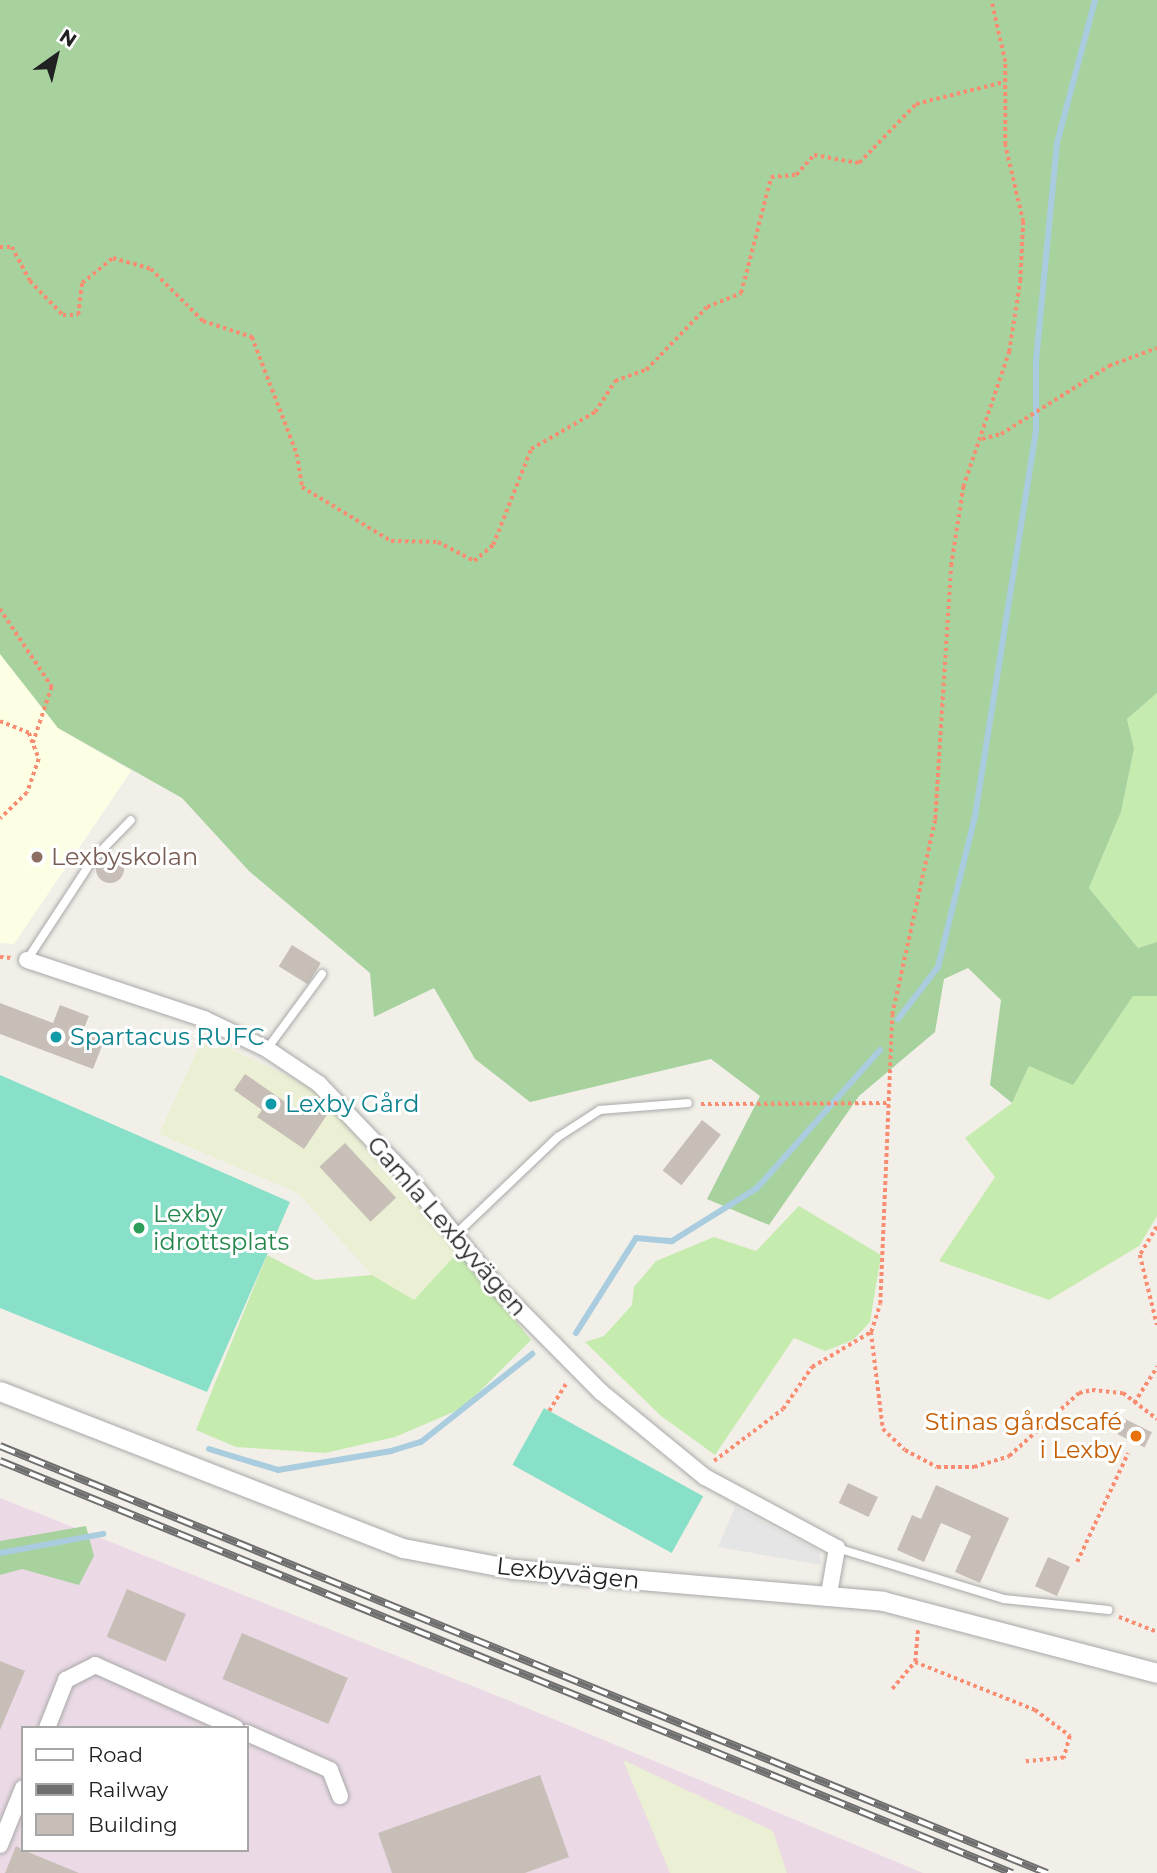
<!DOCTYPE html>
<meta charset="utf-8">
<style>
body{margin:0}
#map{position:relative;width:1157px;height:1873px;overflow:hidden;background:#f2efe8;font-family:Montserrat,sans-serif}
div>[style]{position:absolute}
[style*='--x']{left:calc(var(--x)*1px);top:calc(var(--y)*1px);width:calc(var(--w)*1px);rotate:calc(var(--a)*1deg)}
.industrial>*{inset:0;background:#ebdae6}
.education>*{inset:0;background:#fcffe4}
.farmland>*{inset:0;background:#ebf0d4}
.grass>*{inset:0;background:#c6ebaf}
.forest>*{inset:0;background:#a7d19d}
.pitch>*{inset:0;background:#87e0c7;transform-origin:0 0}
.parking>*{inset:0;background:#e5e5e5}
.stream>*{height:6px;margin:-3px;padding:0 3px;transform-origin:3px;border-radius:3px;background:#a9cddf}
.building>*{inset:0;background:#c7bfb7;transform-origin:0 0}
.round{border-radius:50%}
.path>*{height:3.5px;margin-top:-1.75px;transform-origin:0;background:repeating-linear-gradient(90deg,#fa8d71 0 3.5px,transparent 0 7px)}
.roads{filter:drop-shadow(0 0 2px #a8a8a8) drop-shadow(0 0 2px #a8a8a8)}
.service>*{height:8px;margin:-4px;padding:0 4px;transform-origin:4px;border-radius:4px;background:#fff}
.minor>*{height:16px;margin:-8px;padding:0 8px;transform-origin:8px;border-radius:8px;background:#fff}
.tertiary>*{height:19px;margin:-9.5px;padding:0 9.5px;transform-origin:9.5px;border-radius:9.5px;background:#fff}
.rail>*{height:8px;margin-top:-4px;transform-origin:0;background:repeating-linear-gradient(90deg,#fff 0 16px,#6f6f6f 0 32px);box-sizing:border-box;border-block:2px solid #6f6f6f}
.dots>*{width:19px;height:19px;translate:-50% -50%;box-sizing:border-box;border:4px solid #fff;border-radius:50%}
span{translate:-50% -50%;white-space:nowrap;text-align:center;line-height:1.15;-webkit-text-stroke:6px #fff;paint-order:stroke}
.education-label{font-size:24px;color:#785e54}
.left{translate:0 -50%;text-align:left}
.culture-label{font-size:24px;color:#0d838f}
.leisure-label{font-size:24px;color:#27864d}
.street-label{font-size:24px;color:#212121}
.food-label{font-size:24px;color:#c56008}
.right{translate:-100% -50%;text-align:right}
.legend{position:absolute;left:21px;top:1726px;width:228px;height:126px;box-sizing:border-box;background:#fff;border:2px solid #a6a6a6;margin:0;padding:9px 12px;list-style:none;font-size:21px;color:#212121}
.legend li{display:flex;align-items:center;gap:14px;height:35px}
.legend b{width:35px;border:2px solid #a6a6a6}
.north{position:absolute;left:21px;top:21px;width:70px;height:70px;-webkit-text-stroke:5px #fff;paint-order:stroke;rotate:34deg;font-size:19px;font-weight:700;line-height:28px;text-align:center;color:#212121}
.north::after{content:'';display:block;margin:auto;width:24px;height:32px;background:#212121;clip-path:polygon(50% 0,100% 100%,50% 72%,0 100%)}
</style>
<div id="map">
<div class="industrial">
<i style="clip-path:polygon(evenodd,0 1498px,505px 1699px,923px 1873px,0 1873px,0 1498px,23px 1728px,247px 1728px,247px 1850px,23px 1850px,23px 1728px)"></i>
</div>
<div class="education">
<i style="clip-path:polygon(0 654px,58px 728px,131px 771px,14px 944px,0 943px)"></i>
</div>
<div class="farmland">
<i style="clip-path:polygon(204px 1036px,314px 1089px,459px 1251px,414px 1300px,372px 1275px,298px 1193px,159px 1134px)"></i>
<i style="clip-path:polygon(623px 1760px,773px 1831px,787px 1873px,670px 1873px)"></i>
</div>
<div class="grass">
<i style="clip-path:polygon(1157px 693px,1157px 942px,1138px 948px,1089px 888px,1121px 812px,1134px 749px,1127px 719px)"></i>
<i style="clip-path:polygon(1133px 996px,1157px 996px,1157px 1216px,1139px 1246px,1049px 1300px,939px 1261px,995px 1177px,965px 1138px,1012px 1103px,1029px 1066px,1073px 1084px)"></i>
<i style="clip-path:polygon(799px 1206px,881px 1255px,870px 1322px,853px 1340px,825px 1351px,794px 1338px,715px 1455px,661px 1416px,585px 1342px,604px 1336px,632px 1305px,634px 1287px,656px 1261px,714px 1237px,756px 1251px)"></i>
<i style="clip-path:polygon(459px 1251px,531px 1340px,463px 1408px,395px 1437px,325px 1453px,236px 1447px,196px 1430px,267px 1255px,315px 1280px,372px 1275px,414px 1300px)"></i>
</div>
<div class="forest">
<i style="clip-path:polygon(0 0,1157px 0,1157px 693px,1127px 719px,1134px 749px,1121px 812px,1089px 888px,1138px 948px,1157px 942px,1157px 996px,1133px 996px,1073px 1085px,1029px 1066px,1012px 1103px,990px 1085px,1001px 1000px,968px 968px,944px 979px,935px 1032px,859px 1096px,769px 1225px,707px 1199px,760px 1096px,711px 1059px,530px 1102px,475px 1059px,434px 988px,374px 1017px,370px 973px,249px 871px,182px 798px,58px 728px,0 654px)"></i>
<i style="clip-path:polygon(86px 1526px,94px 1556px,79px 1585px,22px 1569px,0 1575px,0 1541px)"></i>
</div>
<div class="pitch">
<i style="clip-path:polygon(0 1075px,290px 1202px,207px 1392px,0 1308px)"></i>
<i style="left:544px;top:1408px;width:182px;height:65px;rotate:29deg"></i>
</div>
<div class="parking">
<i style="clip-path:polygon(735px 1507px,819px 1551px,821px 1565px,718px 1547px)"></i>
</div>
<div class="stream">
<i style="--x:898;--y:1019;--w:66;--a:-52.4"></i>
<i style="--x:938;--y:967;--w:155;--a:-76.2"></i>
<i style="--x:975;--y:816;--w:391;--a:-81"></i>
<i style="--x:1036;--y:430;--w:69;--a:-90"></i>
<i style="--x:1036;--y:361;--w:219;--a:-84.5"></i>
<i style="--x:1057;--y:143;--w:148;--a:-75.1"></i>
<i style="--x:576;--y:1333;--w:112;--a:-57.7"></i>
<i style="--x:636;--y:1238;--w:36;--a:5"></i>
<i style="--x:672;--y:1241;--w:100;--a:-31.9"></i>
<i style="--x:757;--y:1188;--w:185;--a:-48.3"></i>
<i style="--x:209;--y:1449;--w:72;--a:16.9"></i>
<i style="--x:278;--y:1470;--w:115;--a:-9.5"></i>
<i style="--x:391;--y:1451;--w:31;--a:-17"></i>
<i style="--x:421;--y:1442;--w:142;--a:-38.4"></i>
<i style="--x:0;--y:1553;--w:105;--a:-10.5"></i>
</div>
<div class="building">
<i class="round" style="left:96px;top:855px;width:28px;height:28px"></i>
<i style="left:292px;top:945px;width:34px;height:25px;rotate:32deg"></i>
<i style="clip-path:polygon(0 1003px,53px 1023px,60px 1005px,89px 1016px,82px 1033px,104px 1041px,93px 1069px,0 1034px)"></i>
<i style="clip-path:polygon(245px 1074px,300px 1112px,309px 1099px,329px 1112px,304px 1149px,257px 1117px,262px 1110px,234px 1090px)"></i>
<i style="left:702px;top:1120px;width:24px;height:64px;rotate:38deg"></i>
<i style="left:345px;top:1143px;width:75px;height:35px;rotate:47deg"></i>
<i style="left:1125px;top:1419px;width:30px;height:17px;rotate:26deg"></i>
<i style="left:848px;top:1483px;width:33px;height:22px;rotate:25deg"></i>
<i style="clip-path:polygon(936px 1485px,1009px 1518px,980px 1583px,955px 1572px,971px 1536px,941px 1523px,924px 1562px,897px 1550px,912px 1515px,921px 1519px)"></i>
<i style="left:1048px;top:1557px;width:24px;height:32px;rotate:24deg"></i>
<i style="left:127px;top:1589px;width:64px;height:52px;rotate:23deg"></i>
<i style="left:242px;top:1633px;width:115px;height:50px;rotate:23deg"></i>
<i style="clip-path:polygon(0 1661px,25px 1671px,0 1730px)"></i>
<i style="clip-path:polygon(540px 1775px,569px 1857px,525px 1873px,392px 1873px,378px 1833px)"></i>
<i style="clip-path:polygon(16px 1846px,23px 1850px,79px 1873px,5px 1873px)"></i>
</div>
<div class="path">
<i style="--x:0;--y:247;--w:12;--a:0"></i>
<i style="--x:12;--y:247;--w:38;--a:62"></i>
<i style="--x:30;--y:281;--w:47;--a:45.9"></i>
<i style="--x:63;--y:315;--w:15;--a:0"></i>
<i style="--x:78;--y:315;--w:32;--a:-83"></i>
<i style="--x:82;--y:283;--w:40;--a:-39"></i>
<i style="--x:113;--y:258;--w:40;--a:16"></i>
<i style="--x:151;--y:269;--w:74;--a:45"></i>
<i style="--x:203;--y:321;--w:52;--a:18.1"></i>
<i style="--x:252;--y:337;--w:125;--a:69"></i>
<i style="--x:297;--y:454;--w:33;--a:81"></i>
<i style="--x:302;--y:487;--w:104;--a:31.2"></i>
<i style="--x:391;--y:541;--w:47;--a:1.2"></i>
<i style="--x:438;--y:542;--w:41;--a:27.8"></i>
<i style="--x:474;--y:561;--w:25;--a:-40"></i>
<i style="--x:493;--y:545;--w:103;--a:-68.4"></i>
<i style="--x:531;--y:449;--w:74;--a:-30"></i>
<i style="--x:595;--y:412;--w:37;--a:-57"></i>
<i style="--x:615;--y:381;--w:33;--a:-20"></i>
<i style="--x:646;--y:370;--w:88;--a:-45.9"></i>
<i style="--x:707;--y:307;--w:37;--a:-22"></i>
<i style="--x:741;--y:293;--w:120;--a:-75.5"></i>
<i style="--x:771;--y:177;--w:25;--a:-5"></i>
<i style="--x:796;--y:175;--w:27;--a:-48"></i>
<i style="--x:814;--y:155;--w:46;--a:10.1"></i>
<i style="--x:859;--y:163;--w:82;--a:-46"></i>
<i style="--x:916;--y:104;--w:91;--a:-14"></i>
<i style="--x:982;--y:439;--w:20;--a:-15"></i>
<i style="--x:1001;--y:434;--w:128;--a:-32.2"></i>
<i style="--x:1109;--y:366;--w:51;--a:-20.6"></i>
<i style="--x:0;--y:609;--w:94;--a:56.3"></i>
<i style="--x:52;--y:687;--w:59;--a:108.7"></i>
<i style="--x:0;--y:721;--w:31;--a:22"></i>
<i style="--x:29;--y:733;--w:28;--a:69"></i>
<i style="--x:39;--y:759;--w:36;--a:109"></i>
<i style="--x:27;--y:793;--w:37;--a:136"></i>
<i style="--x:0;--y:957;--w:12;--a:5"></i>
<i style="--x:701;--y:1104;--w:187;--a:-0.3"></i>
<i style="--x:1157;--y:1227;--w:33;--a:121"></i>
<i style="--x:1140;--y:1255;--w:72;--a:76.3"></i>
<i style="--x:871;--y:1332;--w:98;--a:82.9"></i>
<i style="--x:883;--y:1429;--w:30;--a:44"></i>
<i style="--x:905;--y:1450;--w:36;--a:28"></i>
<i style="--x:937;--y:1467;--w:37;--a:0"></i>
<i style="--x:974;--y:1467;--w:37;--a:-17"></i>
<i style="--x:1009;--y:1456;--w:94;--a:-42"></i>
<i style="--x:1079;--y:1393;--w:13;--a:-13"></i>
<i style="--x:1092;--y:1390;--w:31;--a:6"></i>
<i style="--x:1123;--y:1393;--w:43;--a:37.4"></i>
<i style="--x:1134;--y:1403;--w:43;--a:-57.4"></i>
<i style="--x:549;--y:1411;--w:34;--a:-58"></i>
<i style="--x:714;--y:1461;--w:86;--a:-37"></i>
<i style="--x:783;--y:1409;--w:51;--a:-55.4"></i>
<i style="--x:812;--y:1367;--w:69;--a:-30.7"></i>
<i style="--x:871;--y:1332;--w:29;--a:-72"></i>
<i style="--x:880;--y:1304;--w:289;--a:-87.6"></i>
<i style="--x:892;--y:1015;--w:201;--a:-77.6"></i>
<i style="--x:935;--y:819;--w:254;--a:-86.4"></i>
<i style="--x:951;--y:566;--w:80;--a:-81.4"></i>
<i style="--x:963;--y:487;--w:143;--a:-71.2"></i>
<i style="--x:1009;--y:352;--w:72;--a:-81.2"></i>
<i style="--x:1020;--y:281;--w:59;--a:-87.1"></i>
<i style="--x:1023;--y:222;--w:79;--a:-103.2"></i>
<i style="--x:1005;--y:145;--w:83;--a:-90"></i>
<i style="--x:1005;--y:62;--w:64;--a:-102.7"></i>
<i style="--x:1077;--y:1562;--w:120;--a:-64.9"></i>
<i style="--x:1119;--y:1617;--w:41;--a:21.5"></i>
<i style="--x:915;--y:1662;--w:129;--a:21.8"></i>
<i style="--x:1035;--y:1710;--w:44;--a:36.6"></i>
<i style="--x:1070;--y:1736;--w:23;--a:105"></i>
<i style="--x:1064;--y:1758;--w:40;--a:174.3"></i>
<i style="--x:892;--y:1689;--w:35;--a:-50"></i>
<i style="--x:915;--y:1662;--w:34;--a:-85"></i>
</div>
<div class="roads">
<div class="service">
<i style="--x:27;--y:960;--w:121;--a:-56.8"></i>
<i style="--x:93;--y:859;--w:54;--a:-45.7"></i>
<i style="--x:267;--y:1049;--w:93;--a:-53.7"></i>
<i style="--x:456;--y:1234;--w:141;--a:-43.6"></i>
<i style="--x:558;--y:1137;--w:50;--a:-32.7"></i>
<i style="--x:600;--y:1110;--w:88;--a:-4.5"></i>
<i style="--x:837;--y:1548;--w:175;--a:17"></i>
<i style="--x:1004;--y:1599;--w:105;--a:6"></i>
</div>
<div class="minor">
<i style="--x:27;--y:960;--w:187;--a:18.4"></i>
<i style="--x:204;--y:1019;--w:70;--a:25.5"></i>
<i style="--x:267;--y:1049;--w:63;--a:33.9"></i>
<i style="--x:319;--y:1084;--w:127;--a:46.3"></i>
<i style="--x:407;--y:1176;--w:144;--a:50.9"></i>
<i style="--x:498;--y:1288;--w:146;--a:45.3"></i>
<i style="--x:601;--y:1392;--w:134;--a:39.3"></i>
<i style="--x:705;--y:1477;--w:150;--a:28.3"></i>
<i style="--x:837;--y:1548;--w:47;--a:99.9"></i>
<i style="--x:47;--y:1728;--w:52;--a:-68.4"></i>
<i style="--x:66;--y:1680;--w:33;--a:-27"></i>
<i style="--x:95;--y:1665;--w:154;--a:24.1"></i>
<i style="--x:247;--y:1733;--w:91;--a:24"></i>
<i style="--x:330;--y:1770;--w:28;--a:69"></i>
<i style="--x:0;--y:1845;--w:61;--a:-68"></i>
</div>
<div class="tertiary">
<i style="--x:0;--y:1391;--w:433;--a:21.3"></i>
<i style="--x:403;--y:1548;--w:112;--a:10.8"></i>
<i style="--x:513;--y:1569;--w:371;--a:4.9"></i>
<i style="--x:883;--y:1601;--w:283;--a:14.7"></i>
</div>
</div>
<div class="rail">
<i style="--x:0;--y:1446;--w:1131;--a:22.19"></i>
<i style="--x:0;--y:1461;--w:1093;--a:22.15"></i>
</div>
<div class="dots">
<i style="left:37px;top:857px;background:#8d6e63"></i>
<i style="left:56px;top:1037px;background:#0f9aa8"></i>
<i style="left:271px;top:1104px;background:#0f9aa8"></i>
<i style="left:139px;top:1228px;background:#2e9e5b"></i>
<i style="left:1136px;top:1436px;background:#e8710a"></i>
</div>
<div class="education-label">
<span class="left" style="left:51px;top:857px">Lexbyskolan</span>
</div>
<div class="culture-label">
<span class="left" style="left:70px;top:1037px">Spartacus RUFC</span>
<span class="left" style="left:285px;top:1104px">Lexby Gård</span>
</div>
<div class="leisure-label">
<span class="left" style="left:153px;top:1228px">Lexby<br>idrottsplats</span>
</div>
<div class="street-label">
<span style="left:447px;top:1226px;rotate:49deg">Gamla Lexbyvägen</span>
<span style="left:568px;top:1573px;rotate:6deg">Lexbyvägen</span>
</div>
<div class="food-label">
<span class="right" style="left:1122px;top:1436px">Stinas gårdscafé<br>i Lexby</span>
</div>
<ul class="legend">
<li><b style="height:9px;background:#fff"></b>Road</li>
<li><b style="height:9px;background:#6f6f6f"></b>Railway</li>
<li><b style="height:19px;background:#c7bfb7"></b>Building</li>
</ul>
<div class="north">N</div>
</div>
